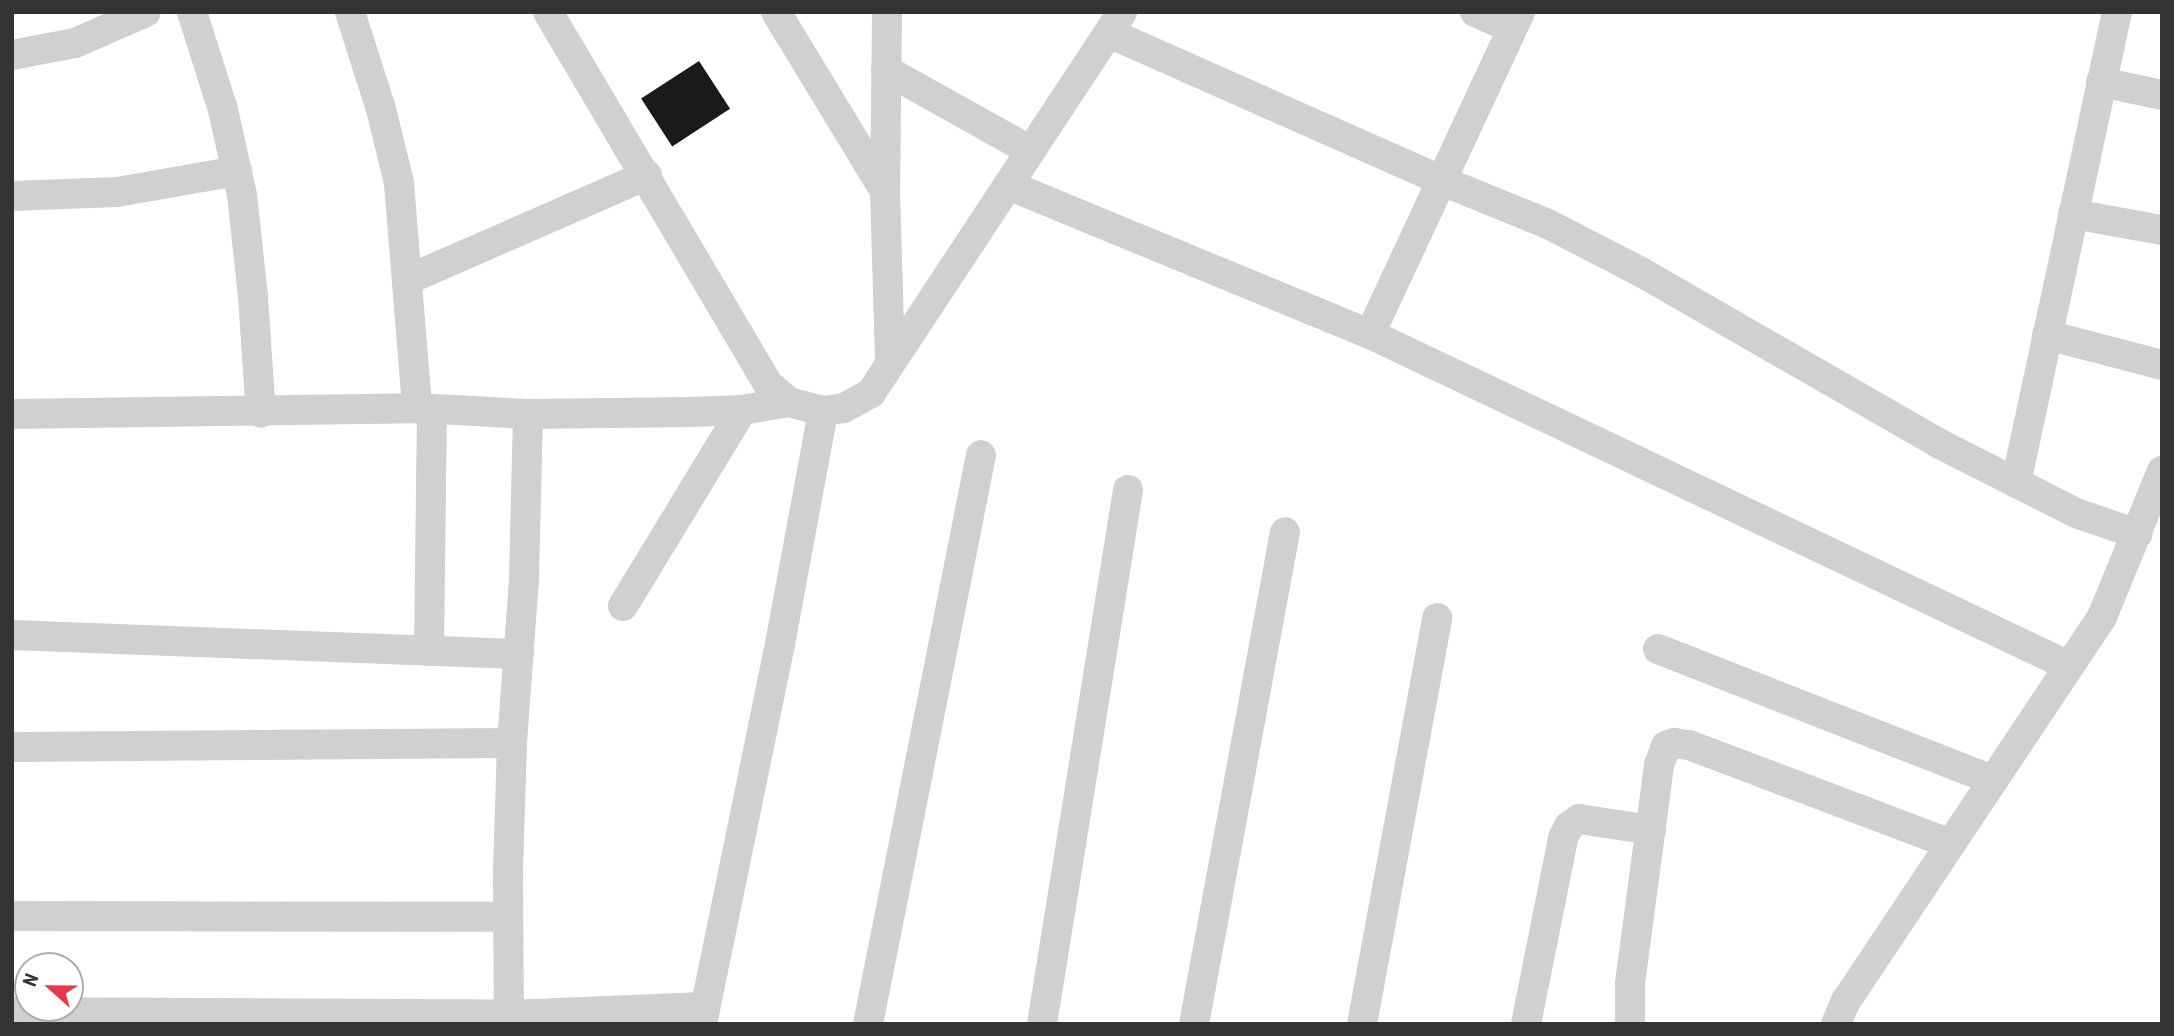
<!DOCTYPE html>
<style>
body{margin:0}
#map{position:relative;width:2174px;height:1036px;overflow:hidden;background:#fff;font-family:"Roboto Condensed",sans-serif}
div>[style]{position:absolute}
[style*='--x']{left:calc(var(--x)*1px);top:calc(var(--y)*1px);width:calc(var(--w)*1px);rotate:calc(var(--a)*1deg)}
.building>*{inset:0;background:#1a1a1a;transform-origin:0 0}
.street>*{height:30px;margin:-15px;padding:0 15px;transform-origin:15px;border-radius:15px;background:#d0d0d0}
span{translate:-50% -50%;white-space:nowrap;text-align:center;line-height:1.15;-webkit-text-stroke:7px #fff;paint-order:stroke}
.frame{position:absolute;inset:0;border:14px solid #333;pointer-events:none}
.north{position:absolute;left:14px;top:952px;width:70px;height:70px;box-sizing:border-box;background:#fff;border:2px solid #adadad;border-radius:50%;rotate:291deg;font-size:19px;font-weight:700;line-height:28px;text-align:center;color:#333}
.north::after{content:'';display:block;margin:auto;width:24px;height:32px;background:#e63946;clip-path:polygon(50% 0,100% 100%,50% 72%,0 100%)}
</style>
<div id="map">
<div class="building">
<i style="left:699px;top:61px;width:57px;height:69px;rotate:57deg"></i>
</div>
<div class="street">
<i style="--x:192;--y:12;--w:103;--a:72.4"></i>
<i style="--x:223;--y:110;--w:87;--a:77.4"></i>
<i style="--x:242;--y:195;--w:103;--a:83.8"></i>
<i style="--x:253;--y:297;--w:116;--a:86.1"></i>
<i style="--x:350;--y:12;--w:102;--a:72.3"></i>
<i style="--x:381;--y:109;--w:76;--a:76.3"></i>
<i style="--x:399;--y:183;--w:226;--a:85.4"></i>
<i style="--x:548;--y:12;--w:434;--a:59.4"></i>
<i style="--x:769;--y:385;--w:26;--a:40"></i>
<i style="--x:789;--y:402;--w:35;--a:15"></i>
<i style="--x:823;--y:411;--w:21;--a:-8"></i>
<i style="--x:844;--y:408;--w:31;--a:-29"></i>
<i style="--x:871;--y:393;--w:456;--a:-56.6"></i>
<i style="--x:776;--y:12;--w:210;--a:58.7"></i>
<i style="--x:887;--y:12;--w:179;--a:90.6"></i>
<i style="--x:885;--y:191;--w:171;--a:88.3"></i>
<i style="--x:1475;--y:12;--w:40;--a:23.4"></i>
<i style="--x:1109;--y:33;--w:362;--a:23.9"></i>
<i style="--x:1440;--y:180;--w:117;--a:22.2"></i>
<i style="--x:1548;--y:224;--w:105;--a:27.3"></i>
<i style="--x:1641;--y:272;--w:343;--a:29.9"></i>
<i style="--x:1938;--y:443;--w:155;--a:26.9"></i>
<i style="--x:2076;--y:513;--w:65;--a:19"></i>
<i style="--x:12;--y:55;--w:64;--a:-10.8"></i>
<i style="--x:75;--y:43;--w:77;--a:-23.6"></i>
<i style="--x:886;--y:70;--w:166;--a:29.2"></i>
<i style="--x:2101;--y:82;--w:62;--a:12"></i>
<i style="--x:1008;--y:185;--w:391;--a:22.4"></i>
<i style="--x:1370;--y:334;--w:774;--a:25.41"></i>
<i style="--x:12;--y:196;--w:105;--a:-2.2"></i>
<i style="--x:117;--y:192;--w:122;--a:-9.9"></i>
<i style="--x:2073;--y:214;--w:90;--a:10.2"></i>
<i style="--x:407;--y:280;--w:262;--a:-23.6"></i>
<i style="--x:1370;--y:334;--w:355;--a:-65"></i>
<i style="--x:2047;--y:335;--w:119;--a:14.6"></i>
<i style="--x:12;--y:414;--w:405;--a:-0.8"></i>
<i style="--x:417;--y:408;--w:111;--a:3.1"></i>
<i style="--x:528;--y:414;--w:162;--a:-0.7"></i>
<i style="--x:690;--y:412;--w:52;--a:-2.2"></i>
<i style="--x:742;--y:410;--w:48;--a:-9.7"></i>
<i style="--x:2016;--y:483;--w:482;--a:-77.9"></i>
<i style="--x:623;--y:606;--w:229;--a:-58.7"></i>
<i style="--x:12;--y:635;--w:507;--a:2.15"></i>
<i style="--x:1658;--y:649;--w:360;--a:21.4"></i>
<i style="--x:429;--y:651;--w:242;--a:-89.3"></i>
<i style="--x:12;--y:747;--w:500;--a:-0.46"></i>
<i style="--x:12;--y:916;--w:496;--a:0.1"></i>
<i style="--x:12;--y:1012;--w:497;--a:0.3"></i>
<i style="--x:509;--y:1015;--w:194;--a:-2.4"></i>
<i style="--x:509;--y:1024;--w:153;--a:-90.4"></i>
<i style="--x:508;--y:871;--w:128;--a:-88.2"></i>
<i style="--x:512;--y:743;--w:165;--a:-85.8"></i>
<i style="--x:524;--y:578;--w:164;--a:-88.6"></i>
<i style="--x:702;--y:1024;--w:388;--a:-78.4"></i>
<i style="--x:780;--y:644;--w:237;--a:-79.5"></i>
<i style="--x:868;--y:1024;--w:580;--a:-78.77"></i>
<i style="--x:1042;--y:1024;--w:541;--a:-80.85"></i>
<i style="--x:1194;--y:1024;--w:500;--a:-79.52"></i>
<i style="--x:1362;--y:1024;--w:413;--a:-79.5"></i>
<i style="--x:1526;--y:1024;--w:190;--a:-78.7"></i>
<i style="--x:1563;--y:838;--w:13;--a:-63"></i>
<i style="--x:1569;--y:826;--w:12;--a:-35"></i>
<i style="--x:1579;--y:819;--w:73;--a:8.7"></i>
<i style="--x:1630;--y:1024;--w:41;--a:-90"></i>
<i style="--x:1630;--y:983;--w:220;--a:-82.4"></i>
<i style="--x:1659;--y:765;--w:20;--a:-70"></i>
<i style="--x:1666;--y:746;--w:9;--a:-21"></i>
<i style="--x:1674;--y:743;--w:15;--a:8"></i>
<i style="--x:1689;--y:745;--w:280;--a:20.7"></i>
<i style="--x:1836;--y:1024;--w:25;--a:-67"></i>
<i style="--x:1846;--y:1001;--w:462;--a:-56.3"></i>
<i style="--x:2102;--y:617;--w:158;--a:-67.7"></i>
</div>
<div class="frame"></div>
<div class="north">N</div>
</div>
